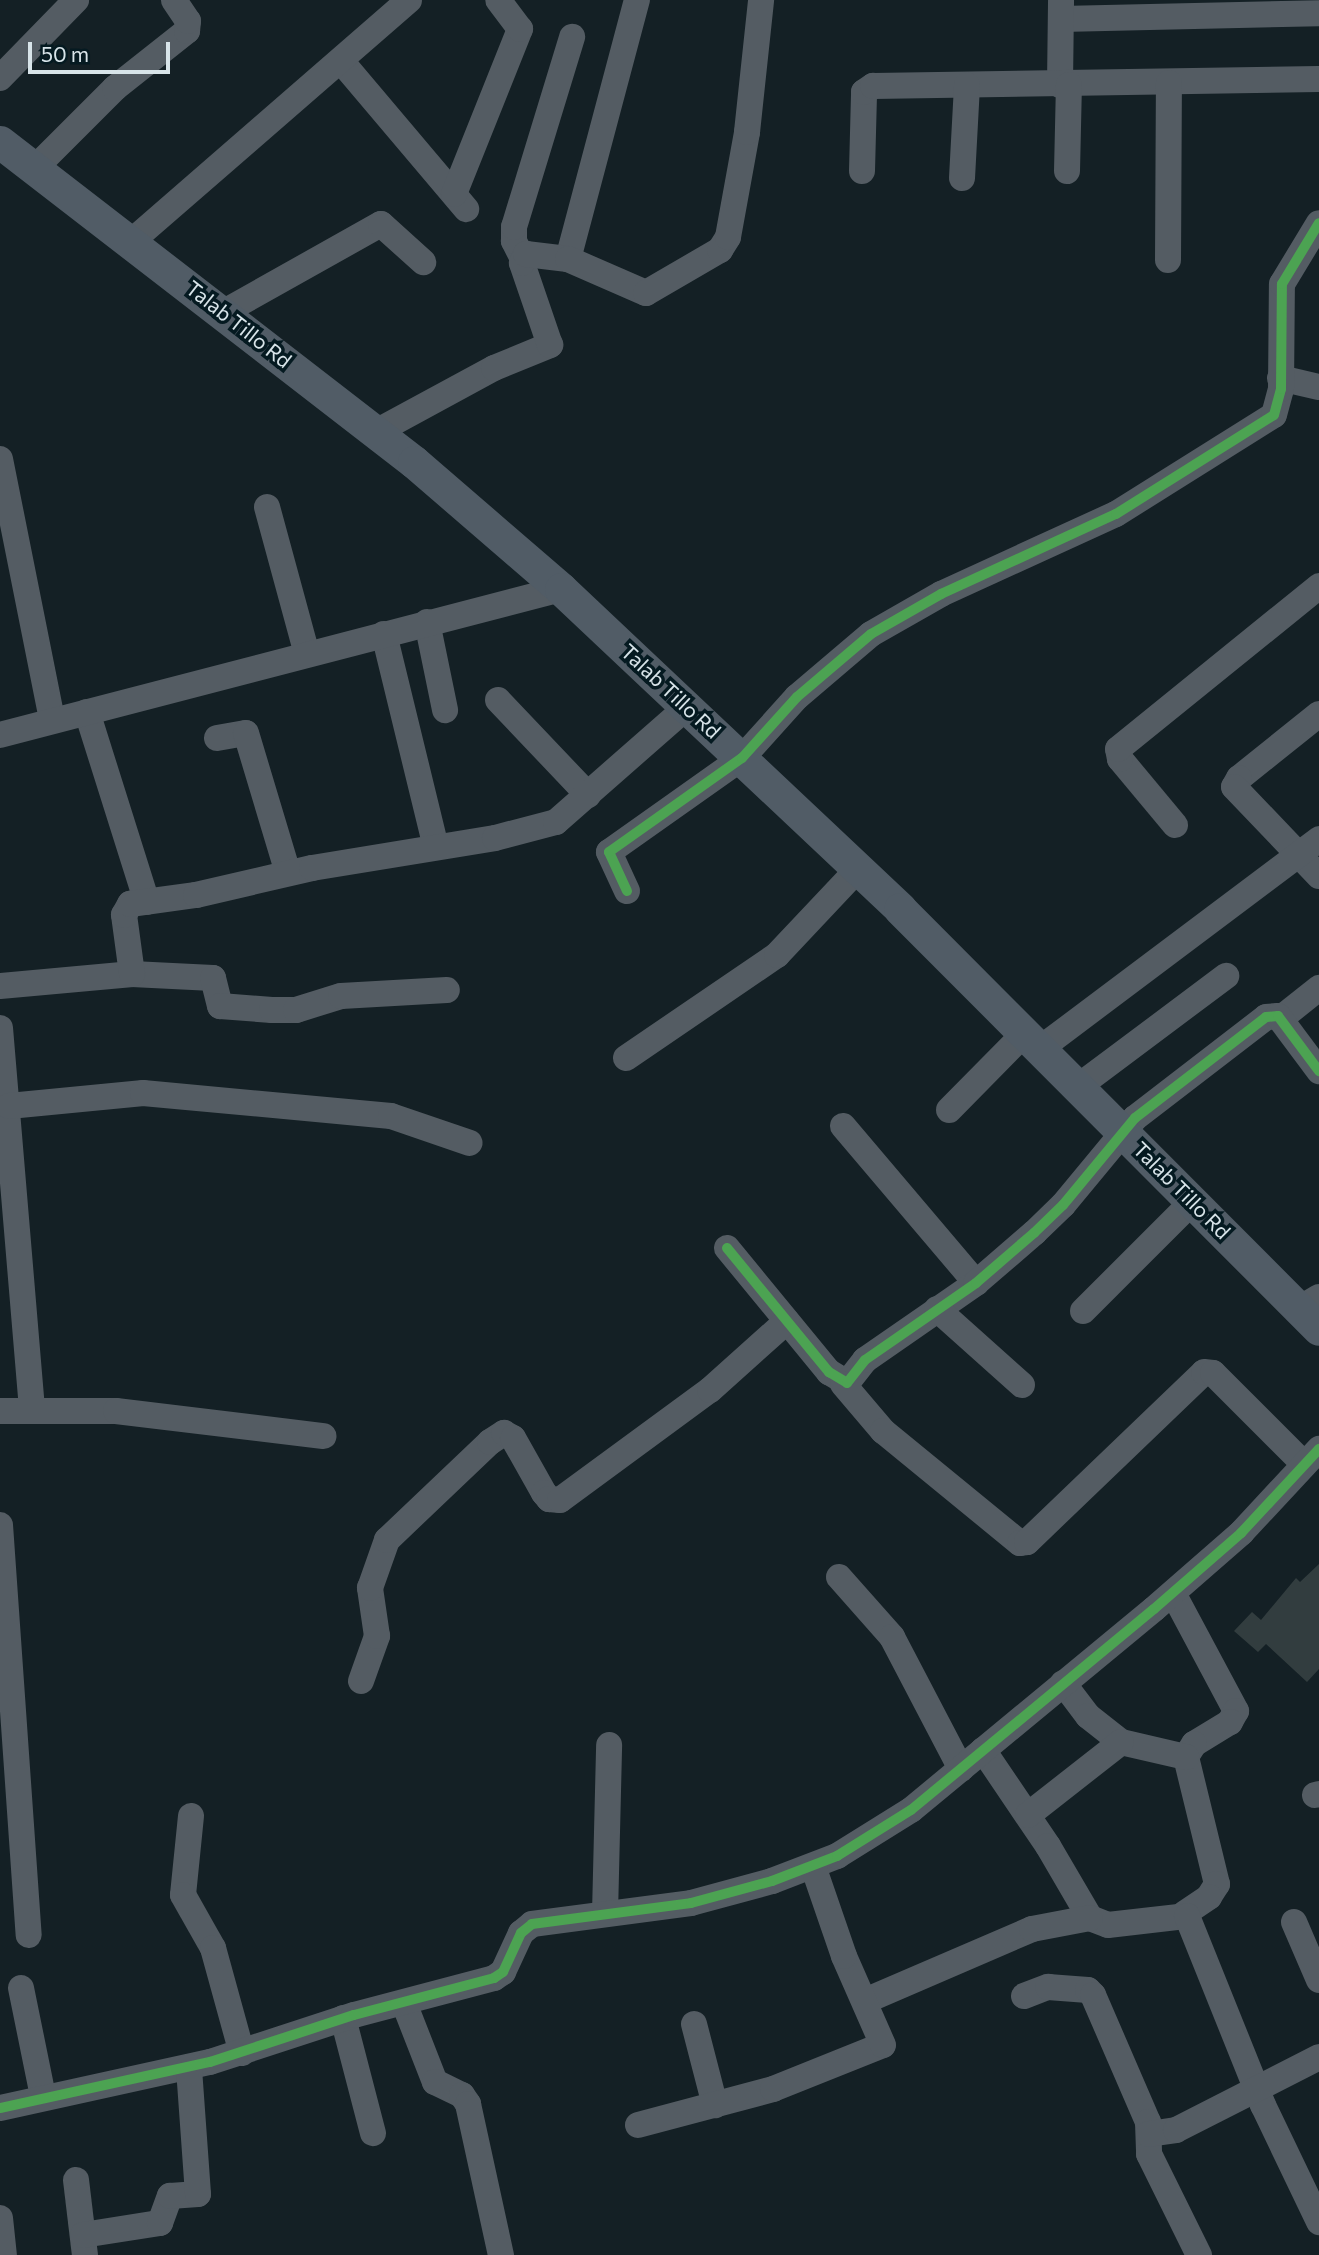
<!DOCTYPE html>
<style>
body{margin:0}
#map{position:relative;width:1319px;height:2255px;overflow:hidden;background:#142025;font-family:Commissioner,sans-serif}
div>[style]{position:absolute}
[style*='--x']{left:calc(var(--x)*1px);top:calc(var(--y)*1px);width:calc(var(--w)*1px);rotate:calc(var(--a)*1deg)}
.building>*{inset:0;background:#323d3f}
.minor>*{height:26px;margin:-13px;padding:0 13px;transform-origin:13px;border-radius:13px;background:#545c63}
.major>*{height:33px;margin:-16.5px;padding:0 16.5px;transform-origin:16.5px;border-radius:16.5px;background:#515c66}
.cycleway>*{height:10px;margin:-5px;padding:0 5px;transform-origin:5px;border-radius:5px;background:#4ca352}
span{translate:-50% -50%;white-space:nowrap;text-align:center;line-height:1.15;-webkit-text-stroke:7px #051a21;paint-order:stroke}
.street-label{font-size:21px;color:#d8e4e9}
.scale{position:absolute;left:28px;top:42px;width:142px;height:32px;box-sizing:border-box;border:4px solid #d8e4e9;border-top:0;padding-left:9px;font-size:21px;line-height:24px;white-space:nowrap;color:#d8e4e9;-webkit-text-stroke:5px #051a21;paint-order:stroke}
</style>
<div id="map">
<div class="building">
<i style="clip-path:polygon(1319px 1564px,1319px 1669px,1307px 1682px,1266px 1644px,1258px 1652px,1234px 1631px,1252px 1612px,1261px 1620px,1296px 1578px,1300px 1582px)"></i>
</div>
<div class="minor">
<i style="--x:1061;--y:19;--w:258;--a:-1.3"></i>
<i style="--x:341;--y:61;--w:194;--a:49.8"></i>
<i style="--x:0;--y:78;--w:109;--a:-45.7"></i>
<i style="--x:1060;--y:85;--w:85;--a:-89.3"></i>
<i style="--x:34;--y:169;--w:115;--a:-45"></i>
<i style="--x:115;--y:88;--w:92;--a:-38.4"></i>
<i style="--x:187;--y:31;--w:10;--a:-84"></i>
<i style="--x:188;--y:21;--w:25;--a:-124"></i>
<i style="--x:862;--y:171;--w:79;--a:-88.5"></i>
<i style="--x:864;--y:92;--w:11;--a:-34"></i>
<i style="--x:873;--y:86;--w:446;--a:-0.9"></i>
<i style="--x:1067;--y:171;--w:86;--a:-88.7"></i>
<i style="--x:962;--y:178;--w:93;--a:-86.9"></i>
<i style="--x:454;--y:194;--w:178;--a:-68.2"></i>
<i style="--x:520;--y:29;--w:36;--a:-127"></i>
<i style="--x:132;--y:241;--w:367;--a:-41"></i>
<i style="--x:522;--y:257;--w:18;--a:-117"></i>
<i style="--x:514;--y:241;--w:14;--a:-90"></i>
<i style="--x:514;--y:227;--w:199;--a:-73"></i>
<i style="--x:568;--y:259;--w:268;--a:-75.1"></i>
<i style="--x:1168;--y:260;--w:177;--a:-89.7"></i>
<i style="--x:224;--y:312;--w:180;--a:-29.3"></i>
<i style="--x:381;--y:224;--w:57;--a:42.1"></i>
<i style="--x:1280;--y:378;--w:40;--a:13"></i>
<i style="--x:376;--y:432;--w:134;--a:-28.5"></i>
<i style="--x:494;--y:368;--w:61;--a:-22.3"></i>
<i style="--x:550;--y:345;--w:87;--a:-108.9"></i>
<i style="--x:522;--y:263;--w:10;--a:-66"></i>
<i style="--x:526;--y:254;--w:42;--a:6.8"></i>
<i style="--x:568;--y:259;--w:85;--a:23.6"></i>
<i style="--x:646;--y:293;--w:86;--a:-30.2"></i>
<i style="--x:720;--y:250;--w:15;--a:-58"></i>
<i style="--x:728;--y:237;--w:107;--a:-79.7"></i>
<i style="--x:747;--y:132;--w:133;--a:-83.9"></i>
<i style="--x:0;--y:459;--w:266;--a:78.7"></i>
<i style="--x:267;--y:507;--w:152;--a:74.8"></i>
<i style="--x:427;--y:622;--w:90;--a:78.4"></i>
<i style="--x:384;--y:634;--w:219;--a:76.3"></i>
<i style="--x:498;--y:700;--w:131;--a:46.5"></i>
<i style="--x:87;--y:712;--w:199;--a:72.5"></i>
<i style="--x:1319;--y:714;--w:102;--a:141.3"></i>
<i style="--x:1239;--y:778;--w:10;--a:119"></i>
<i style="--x:1234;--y:787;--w:123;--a:46.3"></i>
<i style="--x:0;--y:735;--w:580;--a:-14.59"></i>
<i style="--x:217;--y:738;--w:29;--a:-10"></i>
<i style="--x:246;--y:733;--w:146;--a:73.3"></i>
<i style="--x:1175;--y:825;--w:86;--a:-129.8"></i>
<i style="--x:1120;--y:759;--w:10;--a:-101"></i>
<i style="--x:1118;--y:749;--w:259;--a:-39"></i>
<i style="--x:627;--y:891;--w:43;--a:-114.8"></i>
<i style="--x:609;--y:852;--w:163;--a:-35.3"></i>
<i style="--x:742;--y:758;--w:82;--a:-48"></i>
<i style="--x:797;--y:697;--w:97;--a:-40.4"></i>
<i style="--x:871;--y:634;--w:81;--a:-29.7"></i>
<i style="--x:941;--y:594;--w:192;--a:-24.6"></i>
<i style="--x:1116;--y:514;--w:186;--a:-32.1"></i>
<i style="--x:1274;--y:415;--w:27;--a:-75"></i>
<i style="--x:1281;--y:389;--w:105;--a:-89.5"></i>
<i style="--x:1282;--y:284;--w:71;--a:-58.8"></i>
<i style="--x:132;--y:974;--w:81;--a:2.8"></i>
<i style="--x:213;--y:978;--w:29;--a:76"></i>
<i style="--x:220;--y:1006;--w:52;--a:4.4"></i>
<i style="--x:272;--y:1010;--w:24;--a:0"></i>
<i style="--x:296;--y:1010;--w:47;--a:-17.3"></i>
<i style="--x:341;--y:996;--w:106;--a:-3.2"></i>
<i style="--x:0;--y:986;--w:133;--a:-5.2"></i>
<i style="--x:132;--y:974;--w:60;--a:-97.7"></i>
<i style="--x:124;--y:915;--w:13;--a:-61"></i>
<i style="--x:130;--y:904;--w:67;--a:-7.8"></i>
<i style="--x:196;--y:895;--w:119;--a:-13.1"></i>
<i style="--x:312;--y:868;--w:185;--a:-9.3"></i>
<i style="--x:495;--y:838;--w:63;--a:-14.7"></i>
<i style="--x:556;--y:822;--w:174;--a:-41.3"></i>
<i style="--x:1280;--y:1019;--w:50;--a:-38.5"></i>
<i style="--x:0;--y:1028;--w:382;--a:85.2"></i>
<i style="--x:1041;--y:1048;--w:348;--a:-36.9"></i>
<i style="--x:626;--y:1058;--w:183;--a:-34.3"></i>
<i style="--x:777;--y:955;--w:118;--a:-46.7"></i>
<i style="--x:1079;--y:1086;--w:184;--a:-36.8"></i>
<i style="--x:9;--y:1106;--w:135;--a:-5.5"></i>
<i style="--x:143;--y:1093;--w:249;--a:5.3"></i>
<i style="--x:391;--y:1116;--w:83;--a:18.9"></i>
<i style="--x:949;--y:1110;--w:108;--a:-45.4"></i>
<i style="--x:843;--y:1126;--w:206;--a:49.7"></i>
<i style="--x:727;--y:1248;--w:161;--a:50.6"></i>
<i style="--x:829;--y:1372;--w:21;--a:31"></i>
<i style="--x:847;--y:1383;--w:29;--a:-52"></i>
<i style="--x:865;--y:1360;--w:135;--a:-34.7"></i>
<i style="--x:976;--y:1283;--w:77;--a:-40.8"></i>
<i style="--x:1034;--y:1233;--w:40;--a:-44"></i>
<i style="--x:1063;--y:1205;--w:113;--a:-50.4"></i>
<i style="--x:1135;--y:1118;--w:165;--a:-37.6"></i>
<i style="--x:1266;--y:1017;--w:12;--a:-5"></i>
<i style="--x:1278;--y:1016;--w:69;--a:53.3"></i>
<i style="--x:937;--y:1309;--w:114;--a:41.8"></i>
<i style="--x:1299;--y:1309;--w:23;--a:-31"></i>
<i style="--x:1083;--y:1311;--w:156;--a:-45"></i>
<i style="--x:843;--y:1384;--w:62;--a:49.6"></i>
<i style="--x:883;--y:1431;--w:177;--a:39.3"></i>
<i style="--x:1020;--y:1543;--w:7;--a:-8"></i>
<i style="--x:1027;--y:1542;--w:245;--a:-43.8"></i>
<i style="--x:1204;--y:1372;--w:9;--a:6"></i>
<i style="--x:1213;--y:1373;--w:129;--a:45"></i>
<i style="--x:0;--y:1411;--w:116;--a:0"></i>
<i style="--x:116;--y:1411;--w:209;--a:6.9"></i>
<i style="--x:0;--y:1525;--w:411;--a:86"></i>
<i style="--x:839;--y:1577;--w:80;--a:48.5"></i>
<i style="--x:892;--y:1637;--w:149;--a:62.4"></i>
<i style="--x:1173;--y:1593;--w:134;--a:61.9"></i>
<i style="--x:1236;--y:1711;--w:13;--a:119"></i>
<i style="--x:1230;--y:1722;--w:42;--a:148.6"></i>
<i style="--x:1194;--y:1744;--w:15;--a:122"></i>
<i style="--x:1186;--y:1757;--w:131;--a:76.3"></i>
<i style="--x:1217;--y:1884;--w:15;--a:122"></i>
<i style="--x:1209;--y:1897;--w:30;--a:146"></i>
<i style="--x:361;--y:1681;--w:48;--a:-70.4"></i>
<i style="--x:377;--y:1636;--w:49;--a:-98.3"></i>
<i style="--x:370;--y:1588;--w:51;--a:-70.5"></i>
<i style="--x:387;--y:1540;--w:142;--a:-43.6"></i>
<i style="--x:490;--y:1442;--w:17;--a:-33"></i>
<i style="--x:504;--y:1433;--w:10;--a:29"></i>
<i style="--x:513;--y:1438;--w:63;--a:60.6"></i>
<i style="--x:544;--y:1493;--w:8;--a:50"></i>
<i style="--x:549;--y:1499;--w:11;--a:5"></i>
<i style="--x:560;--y:1500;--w:186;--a:-36.3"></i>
<i style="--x:710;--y:1390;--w:103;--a:-41.9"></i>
<i style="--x:1063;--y:1683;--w:41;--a:52.9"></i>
<i style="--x:1088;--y:1716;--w:42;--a:38.2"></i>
<i style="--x:1121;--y:1742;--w:67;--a:13"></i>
<i style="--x:983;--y:1750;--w:116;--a:55.9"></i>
<i style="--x:1048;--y:1846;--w:83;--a:59.7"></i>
<i style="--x:1090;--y:1918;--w:19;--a:21"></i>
<i style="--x:1108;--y:1925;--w:80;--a:-6.5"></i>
<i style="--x:1187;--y:1916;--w:204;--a:68.1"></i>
<i style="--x:1263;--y:2105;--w:130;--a:64.4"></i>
<i style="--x:1315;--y:1795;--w:4;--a:-14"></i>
<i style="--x:1028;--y:1815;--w:118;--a:-38.1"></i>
<i style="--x:191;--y:1816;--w:79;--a:95.8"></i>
<i style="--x:183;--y:1895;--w:61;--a:60.5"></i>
<i style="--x:213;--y:1948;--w:109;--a:74.6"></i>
<i style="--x:605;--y:1914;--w:169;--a:-88.6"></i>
<i style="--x:1294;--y:1922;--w:63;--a:66.7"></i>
<i style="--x:21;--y:1988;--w:110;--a:78.5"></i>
<i style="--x:1024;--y:1996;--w:26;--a:-21"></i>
<i style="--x:1048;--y:1987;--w:40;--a:4.3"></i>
<i style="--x:1088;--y:1990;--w:7;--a:45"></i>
<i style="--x:1093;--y:1995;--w:138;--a:66.6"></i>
<i style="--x:1148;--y:2122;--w:32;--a:88"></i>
<i style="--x:1149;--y:2154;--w:113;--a:63.7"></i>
<i style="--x:865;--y:2001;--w:182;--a:-23.3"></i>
<i style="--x:1032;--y:1929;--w:59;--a:-10.7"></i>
<i style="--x:404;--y:2003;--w:85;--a:68.6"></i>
<i style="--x:435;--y:2082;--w:30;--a:26"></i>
<i style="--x:462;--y:2095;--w:11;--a:56"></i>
<i style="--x:468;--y:2104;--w:155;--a:77.7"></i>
<i style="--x:343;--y:2018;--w:119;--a:75.4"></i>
<i style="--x:694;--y:2024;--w:84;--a:75.5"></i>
<i style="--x:0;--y:2108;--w:215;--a:-12.4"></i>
<i style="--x:210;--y:2062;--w:151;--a:-18.1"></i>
<i style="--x:354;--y:2015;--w:145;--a:-14.8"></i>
<i style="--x:494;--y:1978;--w:11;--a:-34"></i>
<i style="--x:503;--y:1972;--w:43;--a:-65.2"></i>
<i style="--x:521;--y:1933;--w:14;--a:-39"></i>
<i style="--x:532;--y:1924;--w:160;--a:-7.5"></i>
<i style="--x:691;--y:1903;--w:84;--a:-15.2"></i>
<i style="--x:772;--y:1881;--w:70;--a:-21"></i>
<i style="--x:837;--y:1856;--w:87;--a:-31.9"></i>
<i style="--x:911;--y:1810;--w:315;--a:-39.6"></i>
<i style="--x:1154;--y:1609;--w:116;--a:-41.1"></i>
<i style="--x:1241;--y:1533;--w:115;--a:-47.1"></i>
<i style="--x:638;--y:2125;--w:140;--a:-14.9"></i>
<i style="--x:773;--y:2089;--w:118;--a:-21.8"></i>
<i style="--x:883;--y:2045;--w:97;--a:-113.7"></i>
<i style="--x:844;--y:1956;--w:95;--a:-109"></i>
<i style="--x:1149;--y:2134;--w:27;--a:-8"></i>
<i style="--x:1176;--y:2130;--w:161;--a:-27"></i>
<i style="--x:76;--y:2180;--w:76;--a:83.2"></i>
<i style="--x:0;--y:2218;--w:37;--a:84"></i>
<i style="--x:83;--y:2235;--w:78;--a:-8.9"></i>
<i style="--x:160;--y:2223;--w:29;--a:-70"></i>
<i style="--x:170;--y:2196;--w:28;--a:-4"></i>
<i style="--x:198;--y:2194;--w:127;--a:-94.1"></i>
</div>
<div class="major">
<i style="--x:0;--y:142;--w:523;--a:37.7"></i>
<i style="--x:414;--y:462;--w:194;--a:40.8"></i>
<i style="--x:561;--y:589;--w:466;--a:43.3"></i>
<i style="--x:900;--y:909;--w:593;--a:45.07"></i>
</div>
<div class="cycleway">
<i style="--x:627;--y:891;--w:43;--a:-114.8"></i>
<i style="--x:609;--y:852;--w:163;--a:-35.3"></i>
<i style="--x:742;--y:758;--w:82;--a:-48"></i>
<i style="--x:797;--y:697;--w:97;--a:-40.4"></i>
<i style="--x:871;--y:634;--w:81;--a:-29.7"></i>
<i style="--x:941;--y:594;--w:192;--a:-24.6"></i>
<i style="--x:1116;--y:514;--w:186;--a:-32.1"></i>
<i style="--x:1274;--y:415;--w:27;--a:-75"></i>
<i style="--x:1281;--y:389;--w:105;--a:-89.5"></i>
<i style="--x:1282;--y:284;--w:71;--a:-58.8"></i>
<i style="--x:727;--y:1248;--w:161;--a:50.6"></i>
<i style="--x:829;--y:1372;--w:21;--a:31"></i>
<i style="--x:847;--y:1383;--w:29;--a:-52"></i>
<i style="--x:865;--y:1360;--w:135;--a:-34.7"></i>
<i style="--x:976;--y:1283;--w:77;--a:-40.8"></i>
<i style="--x:1034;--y:1233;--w:40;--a:-44"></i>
<i style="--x:1063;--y:1205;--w:113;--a:-50.4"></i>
<i style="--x:1135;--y:1118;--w:165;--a:-37.6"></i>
<i style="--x:1266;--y:1017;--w:12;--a:-5"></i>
<i style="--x:1278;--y:1016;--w:69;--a:53.3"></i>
<i style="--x:0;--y:2108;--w:215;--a:-12.4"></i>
<i style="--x:210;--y:2062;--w:151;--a:-18.1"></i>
<i style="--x:354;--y:2015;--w:145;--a:-14.8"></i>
<i style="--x:494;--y:1978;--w:11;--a:-34"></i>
<i style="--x:503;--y:1972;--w:43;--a:-65.2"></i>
<i style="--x:521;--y:1933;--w:14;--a:-39"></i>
<i style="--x:532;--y:1924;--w:160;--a:-7.5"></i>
<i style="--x:691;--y:1903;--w:84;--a:-15.2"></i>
<i style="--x:772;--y:1881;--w:70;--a:-21"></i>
<i style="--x:837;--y:1856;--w:87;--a:-31.9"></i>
<i style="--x:911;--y:1810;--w:315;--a:-39.6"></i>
<i style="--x:1154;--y:1609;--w:116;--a:-41.1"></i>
<i style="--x:1241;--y:1533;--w:115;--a:-47.1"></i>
</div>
<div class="street-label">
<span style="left:239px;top:324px;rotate:38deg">Talab Tillo Rd</span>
<span style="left:671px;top:691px;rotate:43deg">Talab Tillo Rd</span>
<span style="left:1182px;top:1190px;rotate:45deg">Talab Tillo Rd</span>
</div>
<div class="scale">50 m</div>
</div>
